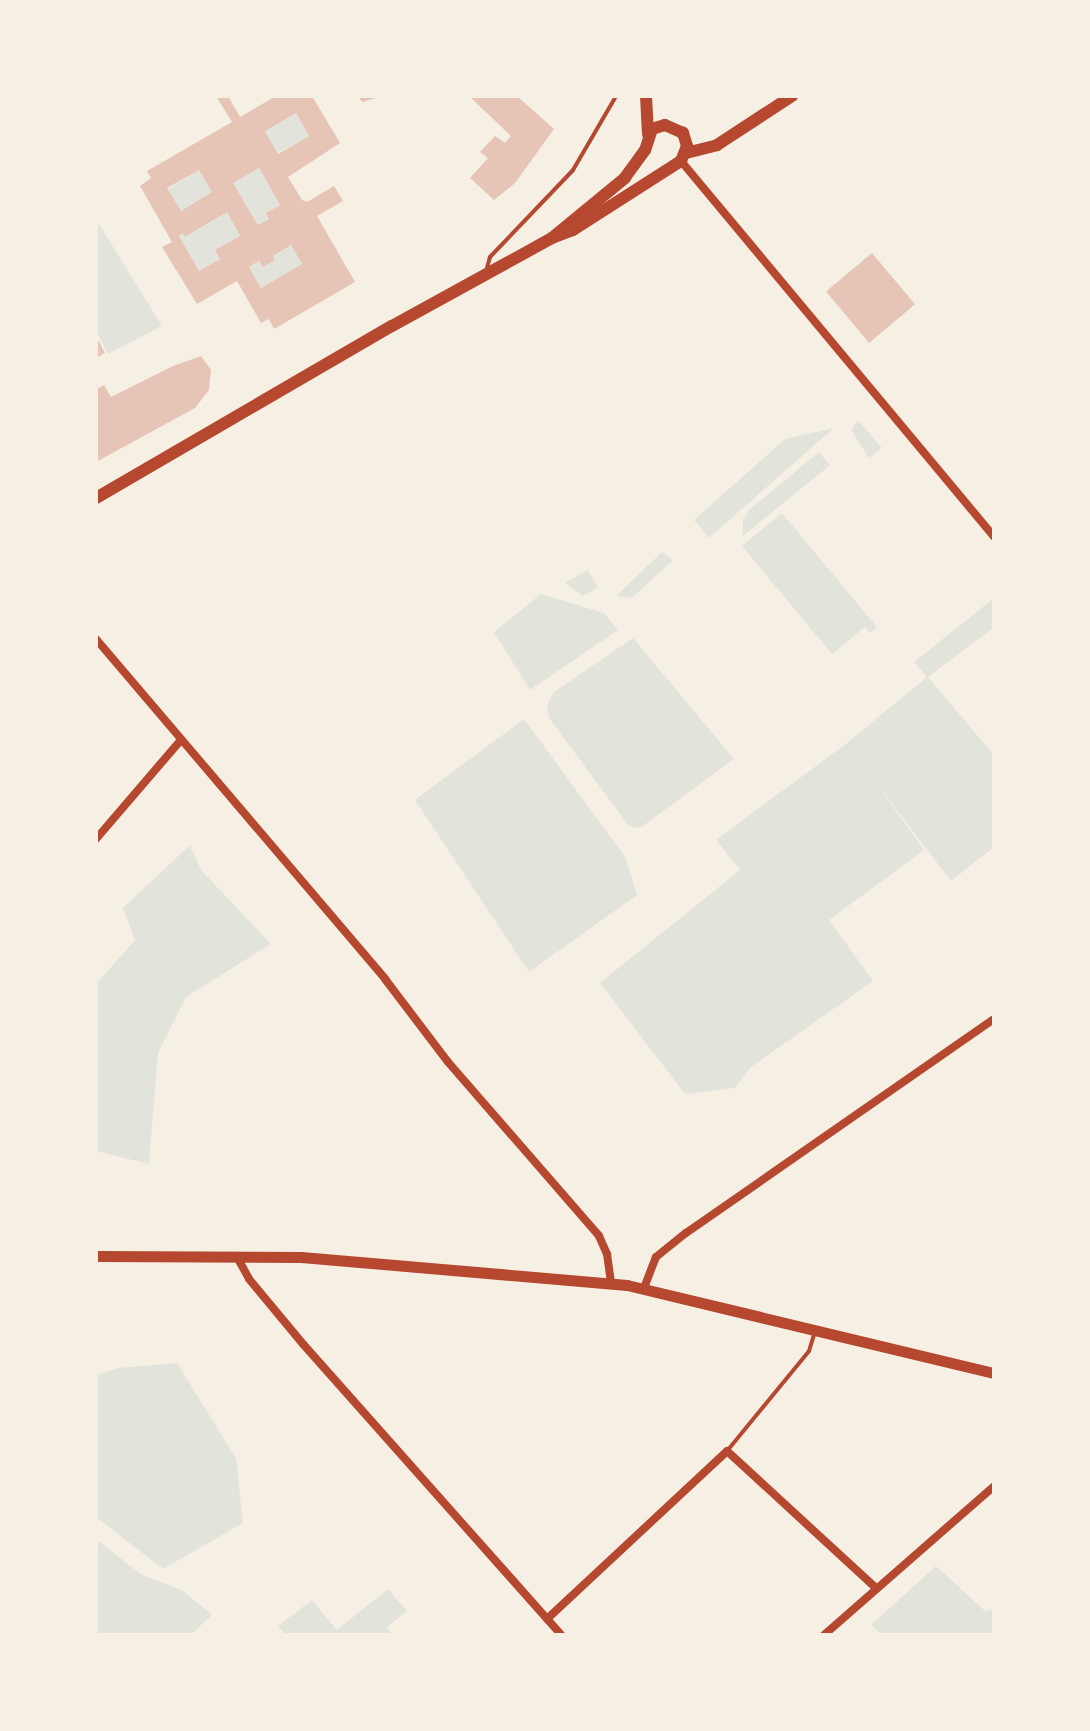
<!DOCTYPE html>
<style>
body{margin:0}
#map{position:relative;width:1090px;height:1731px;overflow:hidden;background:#f6efe4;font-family:"Titillium Web",sans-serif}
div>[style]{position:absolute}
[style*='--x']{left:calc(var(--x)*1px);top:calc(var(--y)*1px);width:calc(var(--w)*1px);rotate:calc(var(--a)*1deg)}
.green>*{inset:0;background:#e2e4dc;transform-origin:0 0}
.building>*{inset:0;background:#e6c5b7;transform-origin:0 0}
.service>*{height:4px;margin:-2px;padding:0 2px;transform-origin:2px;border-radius:2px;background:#b5482f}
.minor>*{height:8px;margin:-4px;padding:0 4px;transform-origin:4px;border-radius:4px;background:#b5482f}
.tertiary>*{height:11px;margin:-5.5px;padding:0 5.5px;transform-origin:5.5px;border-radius:5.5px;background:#b5482f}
.secondary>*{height:12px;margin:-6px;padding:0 6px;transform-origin:6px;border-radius:6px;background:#b5482f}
span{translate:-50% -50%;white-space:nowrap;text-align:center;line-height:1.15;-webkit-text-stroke:6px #f6efe4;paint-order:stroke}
.frame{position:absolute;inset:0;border:98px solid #f6efe4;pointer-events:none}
</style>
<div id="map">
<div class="green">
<i style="left:296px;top:113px;width:26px;height:36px;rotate:61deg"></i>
<i style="clip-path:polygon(259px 168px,280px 205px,266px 213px,269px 219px,258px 225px,233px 183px)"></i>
<i style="left:199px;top:170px;width:26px;height:37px;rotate:59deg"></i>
<i style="clip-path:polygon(227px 212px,240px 236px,215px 250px,220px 259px,199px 271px,179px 236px,183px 233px,186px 237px)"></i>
<i style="clip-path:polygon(96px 219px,162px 326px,108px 354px,96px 330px)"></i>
<i style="clip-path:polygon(291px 245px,302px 264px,261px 288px,249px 267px,259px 261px,263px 267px,275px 260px,273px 256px)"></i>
<i style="clip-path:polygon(858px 420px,882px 448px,869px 458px,851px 430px)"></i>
<i style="clip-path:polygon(834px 428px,709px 538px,694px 520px,785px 439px)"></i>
<i style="clip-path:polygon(819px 452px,830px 465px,743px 536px,743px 521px,749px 510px)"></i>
<i style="clip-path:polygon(782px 513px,877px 627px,870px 633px,865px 627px,832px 654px,742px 546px)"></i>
<i style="clip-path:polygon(662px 552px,673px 560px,632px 598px,616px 596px)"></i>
<i style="clip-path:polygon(588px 570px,598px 588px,583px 596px,565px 583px)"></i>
<i style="clip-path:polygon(541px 594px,604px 613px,618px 630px,530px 690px,494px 632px)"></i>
<i style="clip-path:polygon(994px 598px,994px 627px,928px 677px,994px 755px,994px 847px,951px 881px,871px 776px,924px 850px,829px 920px,873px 981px,751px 1067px,735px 1088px,685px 1094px,600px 983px,740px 870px,716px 840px,847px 743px,927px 677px,914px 662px)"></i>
<i style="clip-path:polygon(633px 638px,734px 759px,640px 828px,629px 826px,549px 718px,547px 705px,554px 692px)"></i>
<i style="clip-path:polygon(524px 719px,626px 858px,637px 895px,529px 972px,415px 800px)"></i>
<i style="clip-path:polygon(190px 845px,201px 870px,271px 944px,186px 997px,158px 1053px,149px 1164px,96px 1151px,96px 984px,135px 940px,123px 908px)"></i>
<i style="clip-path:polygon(177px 1363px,236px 1458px,243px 1523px,163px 1569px,96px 1517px,96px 1375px,118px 1368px)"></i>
<i style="clip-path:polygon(96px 1539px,142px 1575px,182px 1590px,212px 1615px,191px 1635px,96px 1635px)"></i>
<i style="clip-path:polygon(936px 1566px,985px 1611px,994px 1609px,994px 1635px,882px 1635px,871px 1625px)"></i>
<i style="clip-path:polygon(388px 1589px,407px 1611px,387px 1627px,393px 1635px,286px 1635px,278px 1626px,312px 1600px,337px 1630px)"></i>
</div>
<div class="building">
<i style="clip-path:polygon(evenodd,216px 96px,228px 96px,240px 117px,276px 96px,312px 96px,340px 143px,288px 177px,302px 200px,307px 202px,334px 186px,343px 201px,317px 216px,355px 282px,274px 329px,269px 319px,261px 323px,237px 281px,197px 304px,162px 247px,172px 242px,140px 186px,151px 178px,147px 171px,232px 122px,216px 96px,296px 113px,309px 136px,278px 154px,265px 131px,296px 113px,216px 96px,259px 168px,280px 205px,266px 213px,269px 219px,258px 225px,233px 183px,259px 168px,216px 96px,199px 170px,212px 192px,181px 211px,167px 188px,199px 170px,216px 96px,227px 212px,240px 236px,215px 250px,220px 259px,199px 271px,179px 236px,183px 233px,185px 237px,227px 212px,216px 96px,291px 245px,302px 264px,261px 288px,249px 267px,259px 261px,263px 267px,275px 260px,273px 256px,291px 245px)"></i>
<i style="clip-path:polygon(358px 96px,380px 96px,380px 97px,362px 102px)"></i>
<i style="clip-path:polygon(469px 96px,517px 96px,554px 129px,515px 183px,494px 200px,470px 178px,488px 158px,480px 152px,495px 136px,505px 143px,511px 136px)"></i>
<i style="left:872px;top:253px;width:67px;height:60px;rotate:50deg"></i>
<i style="clip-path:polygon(96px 336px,105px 353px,96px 358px)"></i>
<i style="clip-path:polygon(201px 356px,211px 370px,209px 390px,195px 408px,96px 462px,96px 389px,104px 385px,111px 397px,173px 366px)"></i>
</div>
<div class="service">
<i style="--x:487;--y:268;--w:11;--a:-75"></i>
<i style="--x:490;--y:257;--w:120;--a:-46.3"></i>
<i style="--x:573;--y:170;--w:86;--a:-59.8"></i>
<i style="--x:727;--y:1451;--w:129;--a:-50.6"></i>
<i style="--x:809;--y:1351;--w:21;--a:-73"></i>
</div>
<div class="minor">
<i style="--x:681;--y:161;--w:489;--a:50.2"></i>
<i style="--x:96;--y:639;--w:446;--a:49.6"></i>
<i style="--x:385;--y:979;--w:104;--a:52.8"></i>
<i style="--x:448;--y:1062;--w:230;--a:49"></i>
<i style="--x:599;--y:1236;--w:20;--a:66"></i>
<i style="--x:607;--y:1254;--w:29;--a:82"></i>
<i style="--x:96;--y:839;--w:130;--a:-49.4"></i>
<i style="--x:237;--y:1257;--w:25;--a:61"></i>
<i style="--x:249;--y:1279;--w:85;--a:50.3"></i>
<i style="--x:303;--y:1344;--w:389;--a:48.4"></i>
<i style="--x:644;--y:1288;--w:33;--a:-69"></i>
<i style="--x:656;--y:1257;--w:38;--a:-39"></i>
<i style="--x:686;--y:1233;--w:375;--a:-34.8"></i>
<i style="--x:547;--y:1619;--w:246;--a:-43"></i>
<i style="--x:727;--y:1451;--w:202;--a:42.6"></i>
<i style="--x:824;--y:1635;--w:226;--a:-41.2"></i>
</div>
<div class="tertiary">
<i style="--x:96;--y:1256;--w:205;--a:0.3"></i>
<i style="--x:301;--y:1257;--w:327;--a:4.9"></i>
<i style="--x:627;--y:1285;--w:377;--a:13.5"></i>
</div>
<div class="secondary">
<i style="--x:646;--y:96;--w:38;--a:87"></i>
<i style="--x:686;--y:153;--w:32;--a:-14"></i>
<i style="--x:717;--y:145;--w:90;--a:-33.2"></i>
<i style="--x:96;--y:498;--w:342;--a:-30.2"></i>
<i style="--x:392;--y:326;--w:183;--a:-28.8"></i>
<i style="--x:552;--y:238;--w:22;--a:-21"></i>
<i style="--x:573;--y:230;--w:128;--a:-32.6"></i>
<i style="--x:681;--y:161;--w:16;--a:-68"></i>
<i style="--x:687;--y:146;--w:14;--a:-107"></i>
<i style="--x:683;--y:133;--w:20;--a:-156"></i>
<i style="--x:665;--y:125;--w:14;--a:163"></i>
<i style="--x:652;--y:129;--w:22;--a:108"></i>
<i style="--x:645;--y:150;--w:34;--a:126"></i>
<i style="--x:625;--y:178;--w:94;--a:140.6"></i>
</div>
<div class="frame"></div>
</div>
